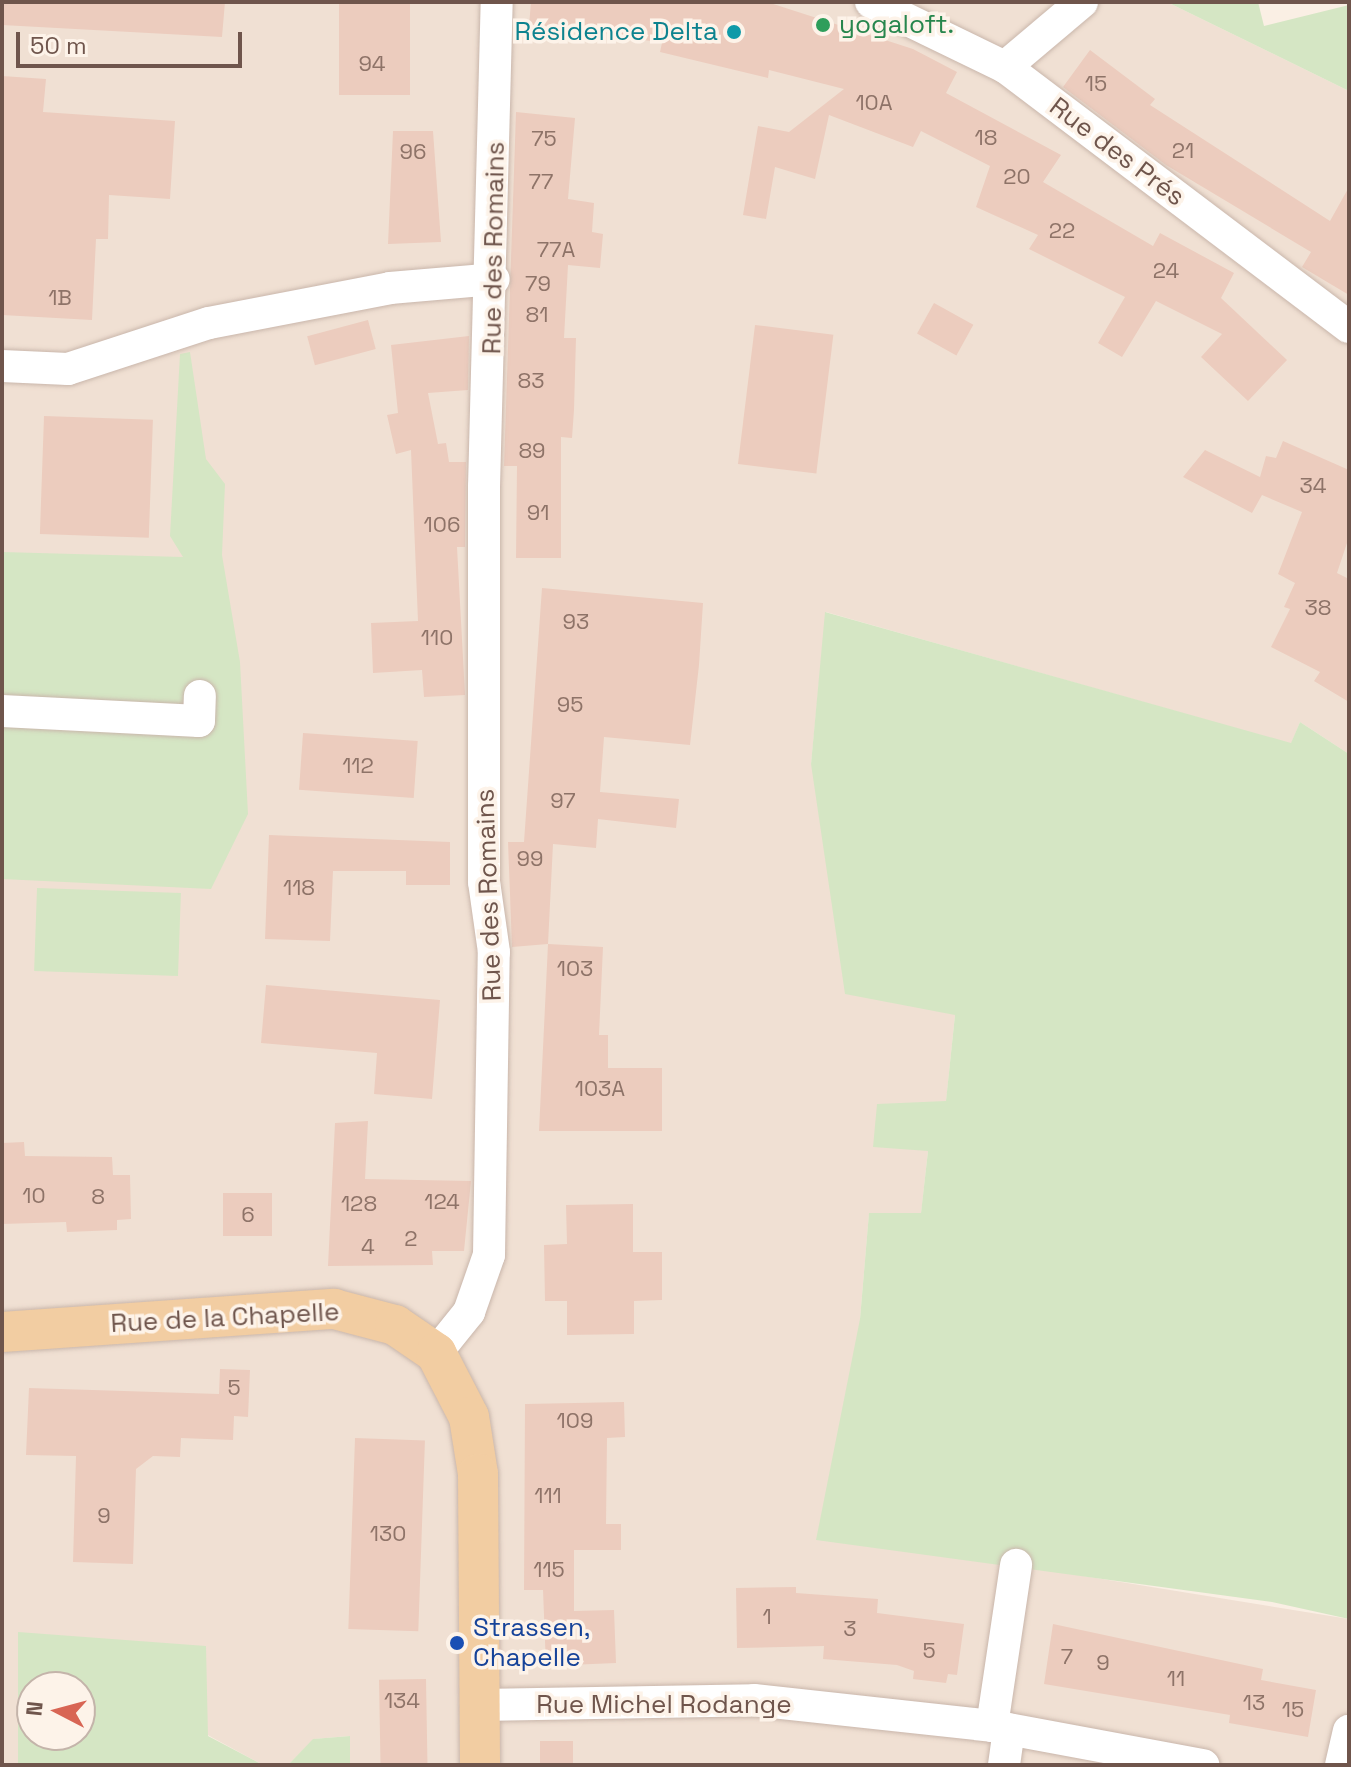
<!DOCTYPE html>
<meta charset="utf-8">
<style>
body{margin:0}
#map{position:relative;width:1351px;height:1767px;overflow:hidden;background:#faefe4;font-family:"Space Grotesk",sans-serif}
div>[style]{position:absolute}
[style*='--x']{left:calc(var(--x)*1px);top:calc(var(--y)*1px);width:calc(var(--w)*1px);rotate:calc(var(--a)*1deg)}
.residential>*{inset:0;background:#f0e0d3}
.green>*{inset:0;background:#d5e6c4;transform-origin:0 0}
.building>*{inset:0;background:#ecccbe;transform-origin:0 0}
.roads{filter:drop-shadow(0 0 2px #c9b6ab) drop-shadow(0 0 2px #c9b6ab)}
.minor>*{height:32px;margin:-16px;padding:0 16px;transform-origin:16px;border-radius:16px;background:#fff}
.major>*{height:40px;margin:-20px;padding:0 20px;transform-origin:20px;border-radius:20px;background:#f2cda2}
.dots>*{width:22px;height:22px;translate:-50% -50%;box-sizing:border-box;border:4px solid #fdf3e9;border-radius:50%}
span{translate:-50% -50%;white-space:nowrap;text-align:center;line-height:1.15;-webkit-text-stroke:7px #fdf3e9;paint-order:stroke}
.number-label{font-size:22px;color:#8e7368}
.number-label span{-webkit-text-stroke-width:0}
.leisure-label{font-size:26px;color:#27864d}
.left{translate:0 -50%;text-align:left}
.culture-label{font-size:26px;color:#0d838f}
.right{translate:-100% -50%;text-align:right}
.street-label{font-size:26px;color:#6f554c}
.transit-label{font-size:26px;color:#164399}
.frame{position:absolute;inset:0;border:4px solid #6f554c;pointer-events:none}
.north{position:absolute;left:16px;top:1671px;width:80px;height:80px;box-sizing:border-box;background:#fdf3e9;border:2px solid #c4b4aa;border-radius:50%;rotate:276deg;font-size:22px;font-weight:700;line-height:32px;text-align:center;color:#6f554c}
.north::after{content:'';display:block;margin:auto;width:28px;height:36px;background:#d86554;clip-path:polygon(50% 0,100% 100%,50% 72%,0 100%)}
.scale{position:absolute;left:16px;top:32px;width:226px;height:36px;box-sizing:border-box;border:4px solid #6f554c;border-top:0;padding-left:10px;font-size:24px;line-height:28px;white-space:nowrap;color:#6f554c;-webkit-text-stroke:6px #fdf3e9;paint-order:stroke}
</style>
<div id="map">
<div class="residential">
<i style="clip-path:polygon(2px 2px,1167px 2px,1349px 91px,1349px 754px,1300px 722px,1291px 744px,826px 612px,811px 764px,955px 1015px,946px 1102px,928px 1151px,921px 1214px,869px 1214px,860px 1319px,1016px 1565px,1349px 1619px,1349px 1765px,350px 1765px,349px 1736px,314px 1739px,288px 1765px,263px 1765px,18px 1632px,18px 1765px,2px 1765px)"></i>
</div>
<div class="green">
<i style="clip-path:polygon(1167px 2px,1258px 2px,1264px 26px,1349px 5px,1349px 91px)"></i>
<i style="clip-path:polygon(190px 352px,206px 459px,225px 484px,222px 555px,240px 662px,248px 814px,211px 889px,2px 879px,2px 552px,183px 557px,170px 536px,180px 354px)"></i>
<i style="clip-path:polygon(825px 612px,1291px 743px,1300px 722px,1349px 754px,1349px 1619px,1272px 1602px,816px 1540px,860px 1319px,869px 1213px,921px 1213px,928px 1151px,873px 1147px,877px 1104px,946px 1101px,955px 1015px,845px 994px,811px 764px)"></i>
<i style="left:37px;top:888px;width:144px;height:83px;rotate:2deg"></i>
<i style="clip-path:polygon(evenodd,18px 1632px,206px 1646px,208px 1736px,263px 1765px,18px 1765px,18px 1632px,80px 1687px,80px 1735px,32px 1735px,32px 1687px,80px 1687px)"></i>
<i style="clip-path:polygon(350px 1736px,350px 1765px,288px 1765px,313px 1739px)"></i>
</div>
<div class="building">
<i style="clip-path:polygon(2px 2px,225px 2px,222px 37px,2px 25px)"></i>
<i style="left:339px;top:2px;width:71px;height:93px"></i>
<i style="clip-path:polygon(531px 2px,767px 2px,913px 49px,957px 72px,946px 93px,1061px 155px,1043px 182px,1153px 246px,1160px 233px,1234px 273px,1221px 298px,1287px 360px,1248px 401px,1201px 357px,1222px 334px,1156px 301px,1122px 357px,1098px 343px,1125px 297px,1029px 249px,1038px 235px,976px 207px,990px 166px,921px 131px,913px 147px,829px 115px,815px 179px,775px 167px,766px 219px,743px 215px,758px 126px,789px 132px,844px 89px,769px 70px,768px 78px,660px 52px,662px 43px,585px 30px,556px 33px,556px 41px,528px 38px)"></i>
<i style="clip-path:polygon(1090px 50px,1155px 99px,1150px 105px,1330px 221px,1349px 187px,1349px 295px,1302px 267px,1311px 252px,1166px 165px,1063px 87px)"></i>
<i style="clip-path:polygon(2px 76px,46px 79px,43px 112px,175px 121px,170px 199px,109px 195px,108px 239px,96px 239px,92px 320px,2px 315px)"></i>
<i style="clip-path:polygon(516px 112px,575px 118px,568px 199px,594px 203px,592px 232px,603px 234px,600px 268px,568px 265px,564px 338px,576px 338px,574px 410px,572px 438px,561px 437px,561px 558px,516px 558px,517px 466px,504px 466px)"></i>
<i style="clip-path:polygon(393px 131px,433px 131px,441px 242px,388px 244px)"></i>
<i style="left:934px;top:303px;width:45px;height:35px;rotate:29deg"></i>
<i style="left:368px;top:320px;width:30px;height:63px;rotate:75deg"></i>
<i style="left:755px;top:325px;width:79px;height:140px;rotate:7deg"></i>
<i style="clip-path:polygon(469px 336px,468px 390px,428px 393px,438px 444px,446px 443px,449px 462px,466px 462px,465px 547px,457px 547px,465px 695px,424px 697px,422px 670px,373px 673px,371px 623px,418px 621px,411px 450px,396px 454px,387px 415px,398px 413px,391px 345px)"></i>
<i style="left:44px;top:416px;width:109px;height:118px;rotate:2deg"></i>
<i style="clip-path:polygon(1283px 441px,1349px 470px,1349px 537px,1337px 573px,1349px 579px,1349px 702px,1314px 681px,1320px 672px,1271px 647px,1290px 609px,1284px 607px,1295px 583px,1278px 574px,1302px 512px,1262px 495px,1252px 513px,1183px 477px,1205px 450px,1260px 477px,1266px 456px,1276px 458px)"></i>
<i style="clip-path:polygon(542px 588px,703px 603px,699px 665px,690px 745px,604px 737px,600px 792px,679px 799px,676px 828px,598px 819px,596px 848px,553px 844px,548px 944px,512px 947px,508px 842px,524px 842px)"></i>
<i style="left:303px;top:733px;width:115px;height:57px;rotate:4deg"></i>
<i style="clip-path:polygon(269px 835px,450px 842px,450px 885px,406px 885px,406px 871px,333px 871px,330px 941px,265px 939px)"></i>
<i style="clip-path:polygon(548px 944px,603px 947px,599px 1035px,608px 1035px,608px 1068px,662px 1068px,662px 1131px,539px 1131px)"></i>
<i style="clip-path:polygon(266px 985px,440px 1000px,432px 1099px,374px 1094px,377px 1053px,261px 1043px)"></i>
<i style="clip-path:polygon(368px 1121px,365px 1179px,471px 1181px,464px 1251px,432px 1251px,433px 1265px,328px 1266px,335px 1123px)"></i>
<i style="clip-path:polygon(24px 1142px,25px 1156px,112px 1157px,113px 1175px,130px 1175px,131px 1219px,117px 1220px,117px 1230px,67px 1232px,66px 1222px,2px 1224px,2px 1143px)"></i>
<i style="left:223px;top:1193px;width:49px;height:43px"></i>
<i style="clip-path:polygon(633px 1204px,633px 1252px,662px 1252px,662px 1300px,634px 1301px,634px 1334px,567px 1335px,567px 1301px,545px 1301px,544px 1245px,567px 1244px,566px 1205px)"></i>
<i style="clip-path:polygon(220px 1369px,250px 1370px,248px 1417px,234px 1416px,233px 1440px,181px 1438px,180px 1457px,153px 1456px,136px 1469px,133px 1564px,73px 1562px,76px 1456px,26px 1455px,29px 1388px,219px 1394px)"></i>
<i style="clip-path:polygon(624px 1402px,625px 1437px,607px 1438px,606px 1524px,621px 1524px,621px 1550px,574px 1550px,574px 1611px,614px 1610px,616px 1663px,546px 1666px,543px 1590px,524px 1590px,525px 1404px)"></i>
<i style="left:355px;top:1438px;width:70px;height:191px;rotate:2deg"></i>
<i style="clip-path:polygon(796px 1587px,796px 1593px,878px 1599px,877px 1613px,964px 1624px,957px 1675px,948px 1674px,946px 1683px,913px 1679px,914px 1671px,897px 1665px,823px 1659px,824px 1646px,737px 1648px,736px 1588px)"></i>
<i style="clip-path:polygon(1053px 1624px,1263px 1669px,1261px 1680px,1316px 1690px,1308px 1737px,1229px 1723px,1230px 1715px,1044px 1684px)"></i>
<i style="left:426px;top:1679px;width:86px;height:47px;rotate:89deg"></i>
<i style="left:573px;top:1741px;width:24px;height:33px;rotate:90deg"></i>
</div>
<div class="roads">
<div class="minor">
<i style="--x:871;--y:2;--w:149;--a:25.9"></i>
<i style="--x:1005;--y:67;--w:431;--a:37.1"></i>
<i style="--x:1005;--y:67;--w:101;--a:-40.2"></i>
<i style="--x:2;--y:366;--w:66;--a:2.6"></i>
<i style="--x:68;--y:369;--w:148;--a:-18.1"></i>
<i style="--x:209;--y:323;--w:184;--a:-10.9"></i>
<i style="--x:390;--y:288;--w:104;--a:-4.9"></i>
<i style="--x:2;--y:711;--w:197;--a:2.9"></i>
<i style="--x:199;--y:721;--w:25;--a:-88"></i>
<i style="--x:436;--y:1353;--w:53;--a:-51.2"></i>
<i style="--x:469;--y:1312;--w:60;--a:-70.7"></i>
<i style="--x:489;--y:1255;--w:303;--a:-89.1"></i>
<i style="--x:494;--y:952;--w:71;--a:-98.1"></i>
<i style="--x:484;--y:882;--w:395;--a:-90"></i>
<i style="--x:484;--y:487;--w:485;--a:-88.5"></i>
<i style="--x:480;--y:1705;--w:274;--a:-1"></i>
<i style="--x:754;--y:1700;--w:239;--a:6.2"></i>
<i style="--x:992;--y:1726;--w:215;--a:10.5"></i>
<i style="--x:992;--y:1726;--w:163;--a:-81.5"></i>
<i style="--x:1004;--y:1765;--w:36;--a:-82"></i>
<i style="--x:1341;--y:1765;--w:35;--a:-77"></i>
</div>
<div class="major">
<i style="--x:2;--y:1332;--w:333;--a:-4"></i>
<i style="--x:334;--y:1309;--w:63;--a:14.7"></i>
<i style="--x:395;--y:1325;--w:50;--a:34.3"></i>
<i style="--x:436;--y:1353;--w:72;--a:62.7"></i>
<i style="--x:469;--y:1417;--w:58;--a:81"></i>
<i style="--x:478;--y:1474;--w:291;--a:89.6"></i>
</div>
</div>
<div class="dots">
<i style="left:823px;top:25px;background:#2e9e5b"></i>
<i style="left:734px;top:32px;background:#0f9aa8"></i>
<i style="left:457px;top:1643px;background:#1a4fb4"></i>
</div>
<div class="number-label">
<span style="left:372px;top:64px">94</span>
<span style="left:1096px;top:84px">15</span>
<span style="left:874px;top:103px">10A</span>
<span style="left:986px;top:138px">18</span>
<span style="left:544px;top:139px">75</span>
<span style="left:1183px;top:151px">21</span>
<span style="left:413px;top:152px">96</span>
<span style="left:1017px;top:177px">20</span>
<span style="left:541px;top:182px">77</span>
<span style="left:1062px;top:231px">22</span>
<span style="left:556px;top:250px">77A</span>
<span style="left:1166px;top:271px">24</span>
<span style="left:538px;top:284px">79</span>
<span style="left:60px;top:298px">1B</span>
<span style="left:537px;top:315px">81</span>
<span style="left:531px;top:381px">83</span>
<span style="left:532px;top:451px">89</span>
<span style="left:1313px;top:486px">34</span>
<span style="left:538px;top:513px">91</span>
<span style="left:442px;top:525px">106</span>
<span style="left:1318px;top:608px">38</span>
<span style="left:576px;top:622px">93</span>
<span style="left:437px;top:638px">110</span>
<span style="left:570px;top:705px">95</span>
<span style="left:358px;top:766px">112</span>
<span style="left:563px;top:801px">97</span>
<span style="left:530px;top:859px">99</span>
<span style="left:299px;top:888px">118</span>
<span style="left:575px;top:969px">103</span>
<span style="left:600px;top:1089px">103A</span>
<span style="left:34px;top:1196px">10</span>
<span style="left:98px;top:1197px">8</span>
<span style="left:442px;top:1202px">124</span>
<span style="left:359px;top:1204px">128</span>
<span style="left:248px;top:1215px">6</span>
<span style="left:411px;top:1239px">2</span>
<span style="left:368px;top:1247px">4</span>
<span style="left:234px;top:1388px">5</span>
<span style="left:575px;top:1421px">109</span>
<span style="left:548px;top:1496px">111</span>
<span style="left:104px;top:1516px">9</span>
<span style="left:388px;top:1534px">130</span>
<span style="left:549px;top:1570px">115</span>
<span style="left:767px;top:1617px">1</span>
<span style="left:850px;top:1629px">3</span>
<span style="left:929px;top:1651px">5</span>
<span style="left:1067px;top:1657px">7</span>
<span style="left:1103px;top:1663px">9</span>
<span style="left:1176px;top:1679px">11</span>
<span style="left:402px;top:1701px">134</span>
<span style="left:1254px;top:1703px">13</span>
<span style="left:1293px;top:1710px">15</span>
</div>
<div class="leisure-label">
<span class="left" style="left:839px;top:25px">yogaloft.</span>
</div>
<div class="culture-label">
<span class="right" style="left:718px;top:32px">Résidence Delta</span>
</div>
<div class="street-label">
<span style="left:1117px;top:152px;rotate:37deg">Rue des Prés</span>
<span style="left:494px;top:248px;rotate:-89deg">Rue des Romains</span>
<span style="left:489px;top:895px;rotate:-92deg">Rue des Romains</span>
<span style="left:225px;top:1318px;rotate:-3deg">Rue de la Chapelle</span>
<span style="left:664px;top:1705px">Rue Michel Rodange</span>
</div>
<div class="transit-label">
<span class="left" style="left:473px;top:1643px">Strassen,<br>Chapelle</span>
</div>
<div class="frame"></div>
<div class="north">N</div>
<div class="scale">50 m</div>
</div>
